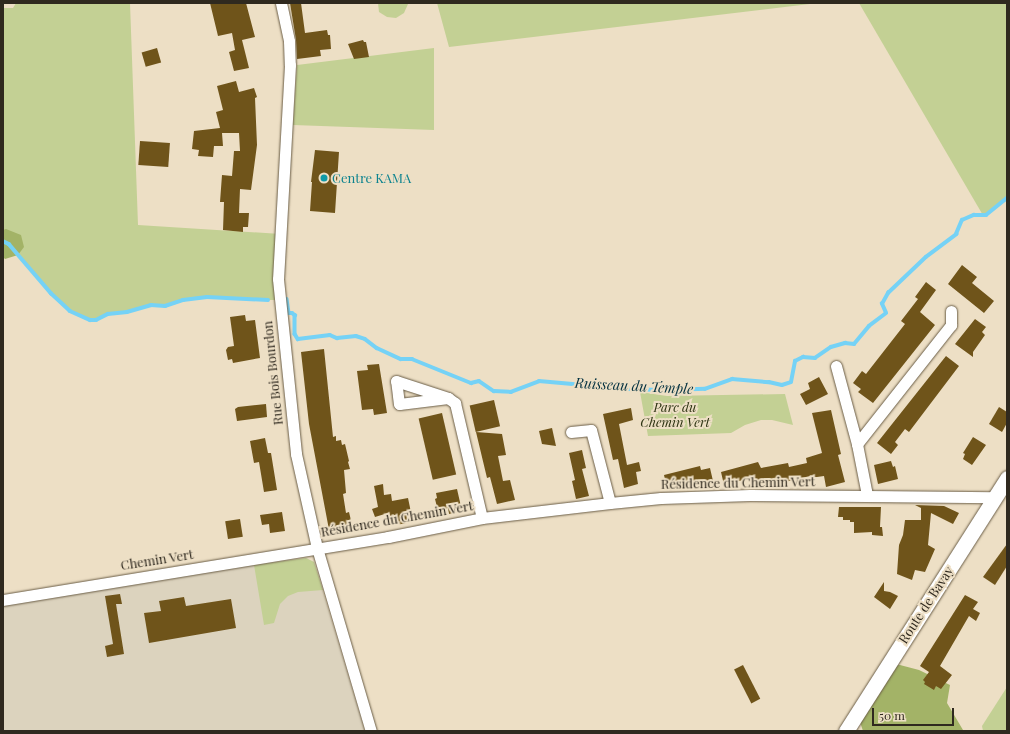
<!DOCTYPE html>
<meta charset="utf-8">
<style>
body{margin:0}
#map{position:relative;width:1010px;height:734px;overflow:hidden;background:#eddfc5;font-family:"Playfair Display",serif}
div>[style]{position:absolute}
[style*='--x']{left:calc(var(--x)*1px);top:calc(var(--y)*1px);width:calc(var(--w)*1px);rotate:calc(var(--a)*1deg)}
.industrial>*{inset:0;background:#dcd3be}
.green>*{inset:0;background:#c3d094}
.forest>*{inset:0;background:#a3b367}
.stream>*{height:3.5px;margin:-1.75px;padding:0 1.75px;transform-origin:1.75px;border-radius:1.75px;background:#75d2f6}
.building>*{inset:0;background:#6f541a;transform-origin:0 0}
.roads{filter:drop-shadow(0 0 1px #6a5d46) drop-shadow(0 0 1px #6a5d46)}
.minor>*{height:11px;margin:-5.5px;padding:0 5.5px;transform-origin:5.5px;border-radius:5.5px;background:#fff}
.secondary>*{height:15px;margin:-7.5px;padding:0 7.5px;transform-origin:7.5px;border-radius:7.5px;background:#fff}
.dots>*{width:11px;height:11px;translate:-50% -50%;box-sizing:border-box;border:2px solid #eddfc5;border-radius:50%}
span{translate:-50% -50%;white-space:nowrap;text-align:center;line-height:1.15;-webkit-text-stroke:4px #eddfc5;paint-order:stroke}
.culture-label{font-size:13px;color:#0d838f}
.left{translate:0 -50%;text-align:left}
.street-label{font-size:13px;color:#2f291f}
.park-label{font-size:13px;color:#2d3312;font-style:italic}
.water-label{font-size:14px;color:#02303f;font-style:italic}
.frame{position:absolute;inset:0;border:4px solid #2f291f;pointer-events:none}
.scale{position:absolute;left:872px;top:708px;width:82px;height:18px;box-sizing:border-box;border:2px solid #2f291f;border-top:0;padding-left:5px;font-size:12px;line-height:14px;white-space:nowrap;color:#2f291f;-webkit-text-stroke:3px #eddfc5;paint-order:stroke}
</style>
<div id="map">
<div class="industrial">
<i style="clip-path:polygon(306px 558px,314px 562px,365px 731px,3px 731px,3px 600px,223px 564px,254px 565px)"></i>
</div>
<div class="green">
<i style="clip-path:polygon(16px 3px,130px 3px,138px 225px,281px 234px,280px 300px,254px 300px,207px 297px,183px 300px,165px 306px,151px 305px,127px 312px,108px 314px,96px 320px,90px 320px,70px 311px,51px 293px,9px 244px,3px 241px,3px 8px,13px 8px)"></i>
<i style="clip-path:polygon(378px 3px,407px 3px,408px 4px,404px 13px,396px 18px,387px 17px,379px 12px)"></i>
<i style="clip-path:polygon(437px 3px,818px 3px,449px 47px)"></i>
<i style="clip-path:polygon(859px 3px,1007px 3px,1007px 200px,984px 217px)"></i>
<i style="clip-path:polygon(434px 48px,434px 130px,293px 125px,297px 65px)"></i>
<i style="clip-path:polygon(640px 392px,667px 396px,785px 394px,793px 425px,772px 420px,761px 420px,745px 425px,731px 433px,648px 436px)"></i>
<i style="clip-path:polygon(306px 558px,314px 562px,323px 590px,298px 592px,288px 596px,280px 604px,274px 623px,264px 625px,254px 565px)"></i>
<i style="clip-path:polygon(1007px 687px,1007px 731px,983px 731px,982px 726px)"></i>
</div>
<div class="forest">
<i style="clip-path:polygon(6px 229px,21px 235px,24px 247px,18px 255px,5px 259px,3px 257px,3px 230px)"></i>
<i style="clip-path:polygon(888px 665px,900px 665px,919px 670px,950px 685px,947px 703px,963px 730px,970px 731px,863px 731px,857px 713px)"></i>
</div>
<div class="stream">
<i style="--x:3;--y:241;--w:7;--a:27"></i>
<i style="--x:9;--y:244;--w:65;--a:49.4"></i>
<i style="--x:51;--y:293;--w:26;--a:43"></i>
<i style="--x:70;--y:311;--w:22;--a:24"></i>
<i style="--x:90;--y:320;--w:6;--a:0"></i>
<i style="--x:96;--y:320;--w:13;--a:-27"></i>
<i style="--x:108;--y:314;--w:19;--a:-6"></i>
<i style="--x:127;--y:312;--w:25;--a:-16"></i>
<i style="--x:151;--y:305;--w:14;--a:4"></i>
<i style="--x:165;--y:306;--w:19;--a:-18"></i>
<i style="--x:183;--y:300;--w:24;--a:-7"></i>
<i style="--x:207;--y:297;--w:61;--a:2.8"></i>
<i style="--x:287;--y:299;--w:14;--a:82"></i>
<i style="--x:289;--y:313;--w:3;--a:0"></i>
<i style="--x:292;--y:313;--w:4;--a:34"></i>
<i style="--x:295;--y:315;--w:19;--a:90"></i>
<i style="--x:295;--y:334;--w:6;--a:59"></i>
<i style="--x:298;--y:339;--w:32;--a:-7"></i>
<i style="--x:330;--y:335;--w:8;--a:23"></i>
<i style="--x:337;--y:338;--w:19;--a:-6"></i>
<i style="--x:356;--y:336;--w:9;--a:18"></i>
<i style="--x:365;--y:339;--w:15;--a:37"></i>
<i style="--x:377;--y:348;--w:26;--a:25"></i>
<i style="--x:401;--y:359;--w:11;--a:0"></i>
<i style="--x:412;--y:359;--w:64;--a:22.1"></i>
<i style="--x:471;--y:383;--w:8;--a:-14"></i>
<i style="--x:479;--y:381;--w:18;--a:34"></i>
<i style="--x:494;--y:391;--w:17;--a:3"></i>
<i style="--x:511;--y:392;--w:30;--a:-21"></i>
<i style="--x:539;--y:381;--w:90;--a:5.1"></i>
<i style="--x:629;--y:389;--w:38;--a:2"></i>
<i style="--x:667;--y:390;--w:38;--a:-2"></i>
<i style="--x:705;--y:389;--w:29;--a:-20"></i>
<i style="--x:732;--y:379;--w:37;--a:5"></i>
<i style="--x:769;--y:382;--w:13;--a:13"></i>
<i style="--x:782;--y:385;--w:9;--a:-18"></i>
<i style="--x:791;--y:382;--w:21;--a:-79"></i>
<i style="--x:795;--y:361;--w:9;--a:-27"></i>
<i style="--x:803;--y:357;--w:12;--a:5"></i>
<i style="--x:815;--y:358;--w:19;--a:-35"></i>
<i style="--x:831;--y:347;--w:15;--a:-16"></i>
<i style="--x:845;--y:343;--w:9;--a:6"></i>
<i style="--x:854;--y:344;--w:23;--a:-50"></i>
<i style="--x:869;--y:326;--w:21;--a:-37"></i>
<i style="--x:886;--y:313;--w:10;--a:-114"></i>
<i style="--x:882;--y:304;--w:13;--a:-61"></i>
<i style="--x:888;--y:293;--w:52;--a:-43.5"></i>
<i style="--x:926;--y:257;--w:38;--a:-37"></i>
<i style="--x:956;--y:234;--w:15;--a:-67"></i>
<i style="--x:962;--y:220;--w:13;--a:-23"></i>
<i style="--x:974;--y:215;--w:12;--a:0"></i>
<i style="--x:986;--y:215;--w:27;--a:-39"></i>
</div>
<div class="building">
<i style="clip-path:polygon(210px 3px,246px 3px,255px 37px,242px 40px,249px 68px,234px 71px,229px 52px,235px 50px,232px 33px,218px 36px)"></i>
<i style="clip-path:polygon(290px 3px,301px 3px,305px 33px,327px 30px,328px 35px,330px 35px,331px 49px,320px 50px,321px 56px,297px 59px,296px 40px)"></i>
<i style="clip-path:polygon(363px 40px,364px 42px,366px 42px,369px 57px,354px 59px,348px 44px)"></i>
<i style="left:157px;top:48px;width:15px;height:16px;rotate:74deg"></i>
<i style="clip-path:polygon(236px 81px,239px 92px,254px 88px,257px 97px,255px 98px,257px 145px,251px 190px,240px 189px,239px 213px,249px 213px,248px 227px,243px 227px,243px 232px,223px 230px,224px 202px,220px 202px,222px 175px,232px 176px,234px 151px,240px 151px,239px 133px,222px 133px,223px 146px,214px 146px,213px 157px,198px 156px,199px 150px,192px 149px,194px 131px,220px 128px,216px 112px,223px 110px,217px 86px)"></i>
<i style="left:140px;top:141px;width:30px;height:24px;rotate:4deg"></i>
<i style="clip-path:polygon(315px 150px,339px 152px,335px 213px,310px 211px,312px 182px,311px 182px)"></i>
<i style="clip-path:polygon(962px 265px,977px 277px,972px 283px,994px 301px,984px 313px,948px 284px)"></i>
<i style="clip-path:polygon(926px 282px,936px 290px,920px 312px,935px 325px,873px 403px,858px 392px,861px 389px,853px 383px,862px 371px,866px 374px,905px 324px,901px 321px,918px 299px,915px 297px)"></i>
<i style="clip-path:polygon(245px 315px,246px 321px,255px 320px,260px 358px,233px 363px,232px 359px,228px 360px,226px 350px,228px 347px,234px 346px,230px 317px)"></i>
<i style="clip-path:polygon(975px 319px,986px 327px,982px 332px,985px 335px,973px 352px,973px 357px,955px 344px)"></i>
<i style="clip-path:polygon(324px 349px,333px 437px,336px 436px,336px 441px,341px 440px,342px 445px,345px 444px,349px 461px,348px 462px,350px 469px,344px 470px,346px 493px,343px 494px,346px 513px,349px 512px,353px 529px,330px 535px,309px 424px,301px 352px)"></i>
<i style="clip-path:polygon(946px 356px,959px 366px,909px 432px,905px 429px,895px 442px,898px 445px,891px 454px,877px 443px)"></i>
<i style="clip-path:polygon(379px 364px,387px 413px,374px 415px,373px 409px,362px 410px,357px 371px,368px 370px,367px 365px)"></i>
<i style="clip-path:polygon(819px 377px,828px 394px,806px 405px,800px 394px,810px 389px,808px 383px)"></i>
<i style="left:494px;top:400px;width:27px;height:25px;rotate:77deg"></i>
<i style="clip-path:polygon(266px 404px,267px 417px,237px 421px,235px 409px,238px 407px)"></i>
<i style="clip-path:polygon(999px 407px,1007px 412px,1007px 423px,1002px 432px,989px 424px)"></i>
<i style="clip-path:polygon(631px 408px,633px 420px,619px 424px,627px 465px,639px 462px,641px 471px,636px 472px,638px 484px,624px 488px,618px 459px,613px 460px,603px 414px)"></i>
<i style="clip-path:polygon(831px 410px,841px 454px,838px 455px,845px 482px,826px 487px,824px 476px,810px 478px,810px 476px,781px 483px,780px 478px,752px 484px,751px 478px,724px 485px,721px 472px,758px 462px,761px 468px,788px 463px,789px 467px,807px 463px,806px 458px,822px 453px,812px 413px)"></i>
<i style="left:442px;top:413px;width:63px;height:24px;rotate:77deg"></i>
<i style="clip-path:polygon(552px 428px,556px 446px,542px 444px,539px 431px)"></i>
<i style="clip-path:polygon(476px 432px,502px 434px,506px 455px,498px 456px,503px 481px,510px 480px,515px 500px,497px 504px,490px 477px,487px 478px)"></i>
<i style="clip-path:polygon(973px 437px,986px 445px,972px 465px,963px 459px,965px 454px,963px 453px)"></i>
<i style="clip-path:polygon(265px 438px,268px 453px,271px 453px,277px 490px,264px 492px,259px 462px,254px 463px,250px 441px)"></i>
<i style="clip-path:polygon(582px 450px,586px 468px,582px 469px,589px 496px,576px 499px,572px 481px,575px 480px,569px 453px)"></i>
<i style="clip-path:polygon(891px 461px,893px 467px,895px 466px,898px 479px,878px 484px,874px 465px)"></i>
<i style="clip-path:polygon(700px 466px,701px 470px,710px 468px,713px 481px,695px 486px,694px 482px,667px 488px,664px 475px)"></i>
<i style="clip-path:polygon(383px 484px,384px 495px,391px 494px,392px 501px,408px 498px,413px 522px,390px 526px,388px 513px,375px 517px,372px 509px,378px 507px,374px 486px)"></i>
<i style="clip-path:polygon(457px 489px,462px 511px,449px 514px,448px 508px,438px 511px,435px 499px,437px 498px,436px 493px)"></i>
<i style="clip-path:polygon(915px 505px,944px 506px,959px 513px,953px 524px,931px 513px,928px 545px,935px 549px,925px 572px,915px 570px,912px 580px,897px 574px,899px 545px,903px 535px,905px 520px,921px 520px,921px 508px)"></i>
<i style="clip-path:polygon(839px 507px,881px 507px,880px 527px,882px 527px,883px 536px,872px 535px,872px 532px,854px 533px,854px 522px,850px 522px,850px 520px,843px 520px,843px 517px,838px 517px)"></i>
<i style="clip-path:polygon(282px 512px,285px 531px,270px 533px,269px 524px,262px 525px,260px 515px)"></i>
<i style="left:240px;top:519px;width:18px;height:15px;rotate:81deg"></i>
<i style="clip-path:polygon(1007px 544px,1007px 566px,995px 585px,983px 577px)"></i>
<i style="clip-path:polygon(884px 582px,884px 591px,890px 592px,898px 596px,890px 609px,874px 597px)"></i>
<i style="clip-path:polygon(120px 594px,122px 604px,116px 604px,124px 654px,107px 657px,105px 646px,113px 644px,105px 596px)"></i>
<i style="clip-path:polygon(965px 595px,978px 602px,973px 609px,980px 613px,976px 621px,969px 616px,940px 666px,952px 675px,941px 689px,936px 686px,934px 690px,924px 684px,925px 682px,923px 680px,929px 672px,920px 666px)"></i>
<i style="clip-path:polygon(184px 597px,186px 606px,231px 599px,236px 628px,149px 643px,144px 613px,161px 611px,159px 601px)"></i>
<i style="left:743px;top:665px;width:38px;height:10px;rotate:63deg"></i>
</div>
<div class="roads">
<div class="minor">
<i style="--x:281;--y:3;--w:39;--a:78"></i>
<i style="--x:289;--y:41;--w:24;--a:88"></i>
<i style="--x:290;--y:65;--w:214;--a:93.2"></i>
<i style="--x:278;--y:279;--w:176;--a:84.1"></i>
<i style="--x:296;--y:454;--w:96;--a:77.4"></i>
<i style="--x:317;--y:548;--w:191;--a:73.6"></i>
<i style="--x:836;--y:366;--w:81;--a:74.9"></i>
<i style="--x:857;--y:444;--w:52;--a:78.9"></i>
<i style="--x:448;--y:398;--w:49;--a:173"></i>
<i style="--x:399;--y:404;--w:23;--a:-97"></i>
<i style="--x:396;--y:381;--w:55;--a:18.1"></i>
<i style="--x:448;--y:398;--w:9;--a:36"></i>
<i style="--x:455;--y:403;--w:118;--a:76.8"></i>
<i style="--x:571;--y:432;--w:20;--a:-6"></i>
<i style="--x:591;--y:430;--w:75;--a:75.4"></i>
<i style="--x:857;--y:444;--w:152;--a:-51.7"></i>
<i style="--x:951;--y:325;--w:14;--a:-90"></i>
<i style="--x:3;--y:600;--w:390;--a:-9.3"></i>
<i style="--x:388;--y:537;--w:96;--a:-11.4"></i>
<i style="--x:482;--y:518;--w:129;--a:-6.7"></i>
<i style="--x:610;--y:503;--w:51;--a:-5.6"></i>
<i style="--x:661;--y:498;--w:89;--a:-1.9"></i>
<i style="--x:750;--y:495;--w:245;--a:0.5"></i>
</div>
<div class="secondary">
<i style="--x:846;--y:731;--w:300;--a:-57.5"></i>
</div>
</div>
<div class="dots">
<i style="left:324px;top:178px;background:#0f9aa8"></i>
</div>
<div class="culture-label">
<span class="left" style="left:332px;top:178px">Centre KAMA</span>
</div>
<div class="street-label">
<span style="left:273px;top:373px;rotate:-96deg">Rue Bois Bourdon</span>
<span style="left:738px;top:483px;rotate:-1deg">Résidence du Chemin Vert</span>
<span style="left:397px;top:519px;rotate:-10deg">Résidence du Chemin Vert</span>
<span style="left:157px;top:560px;rotate:-9deg">Chemin Vert</span>
<span style="left:926px;top:605px;rotate:-57deg">Route de Bavay</span>
</div>
<div class="park-label">
<span style="left:675px;top:415px">Parc du<br>Chemin Vert</span>
</div>
<div class="water-label">
<span style="left:634px;top:386px;rotate:3deg">Ruisseau du Temple</span>
</div>
<div class="frame"></div>
<div class="scale">50 m</div>
</div>
